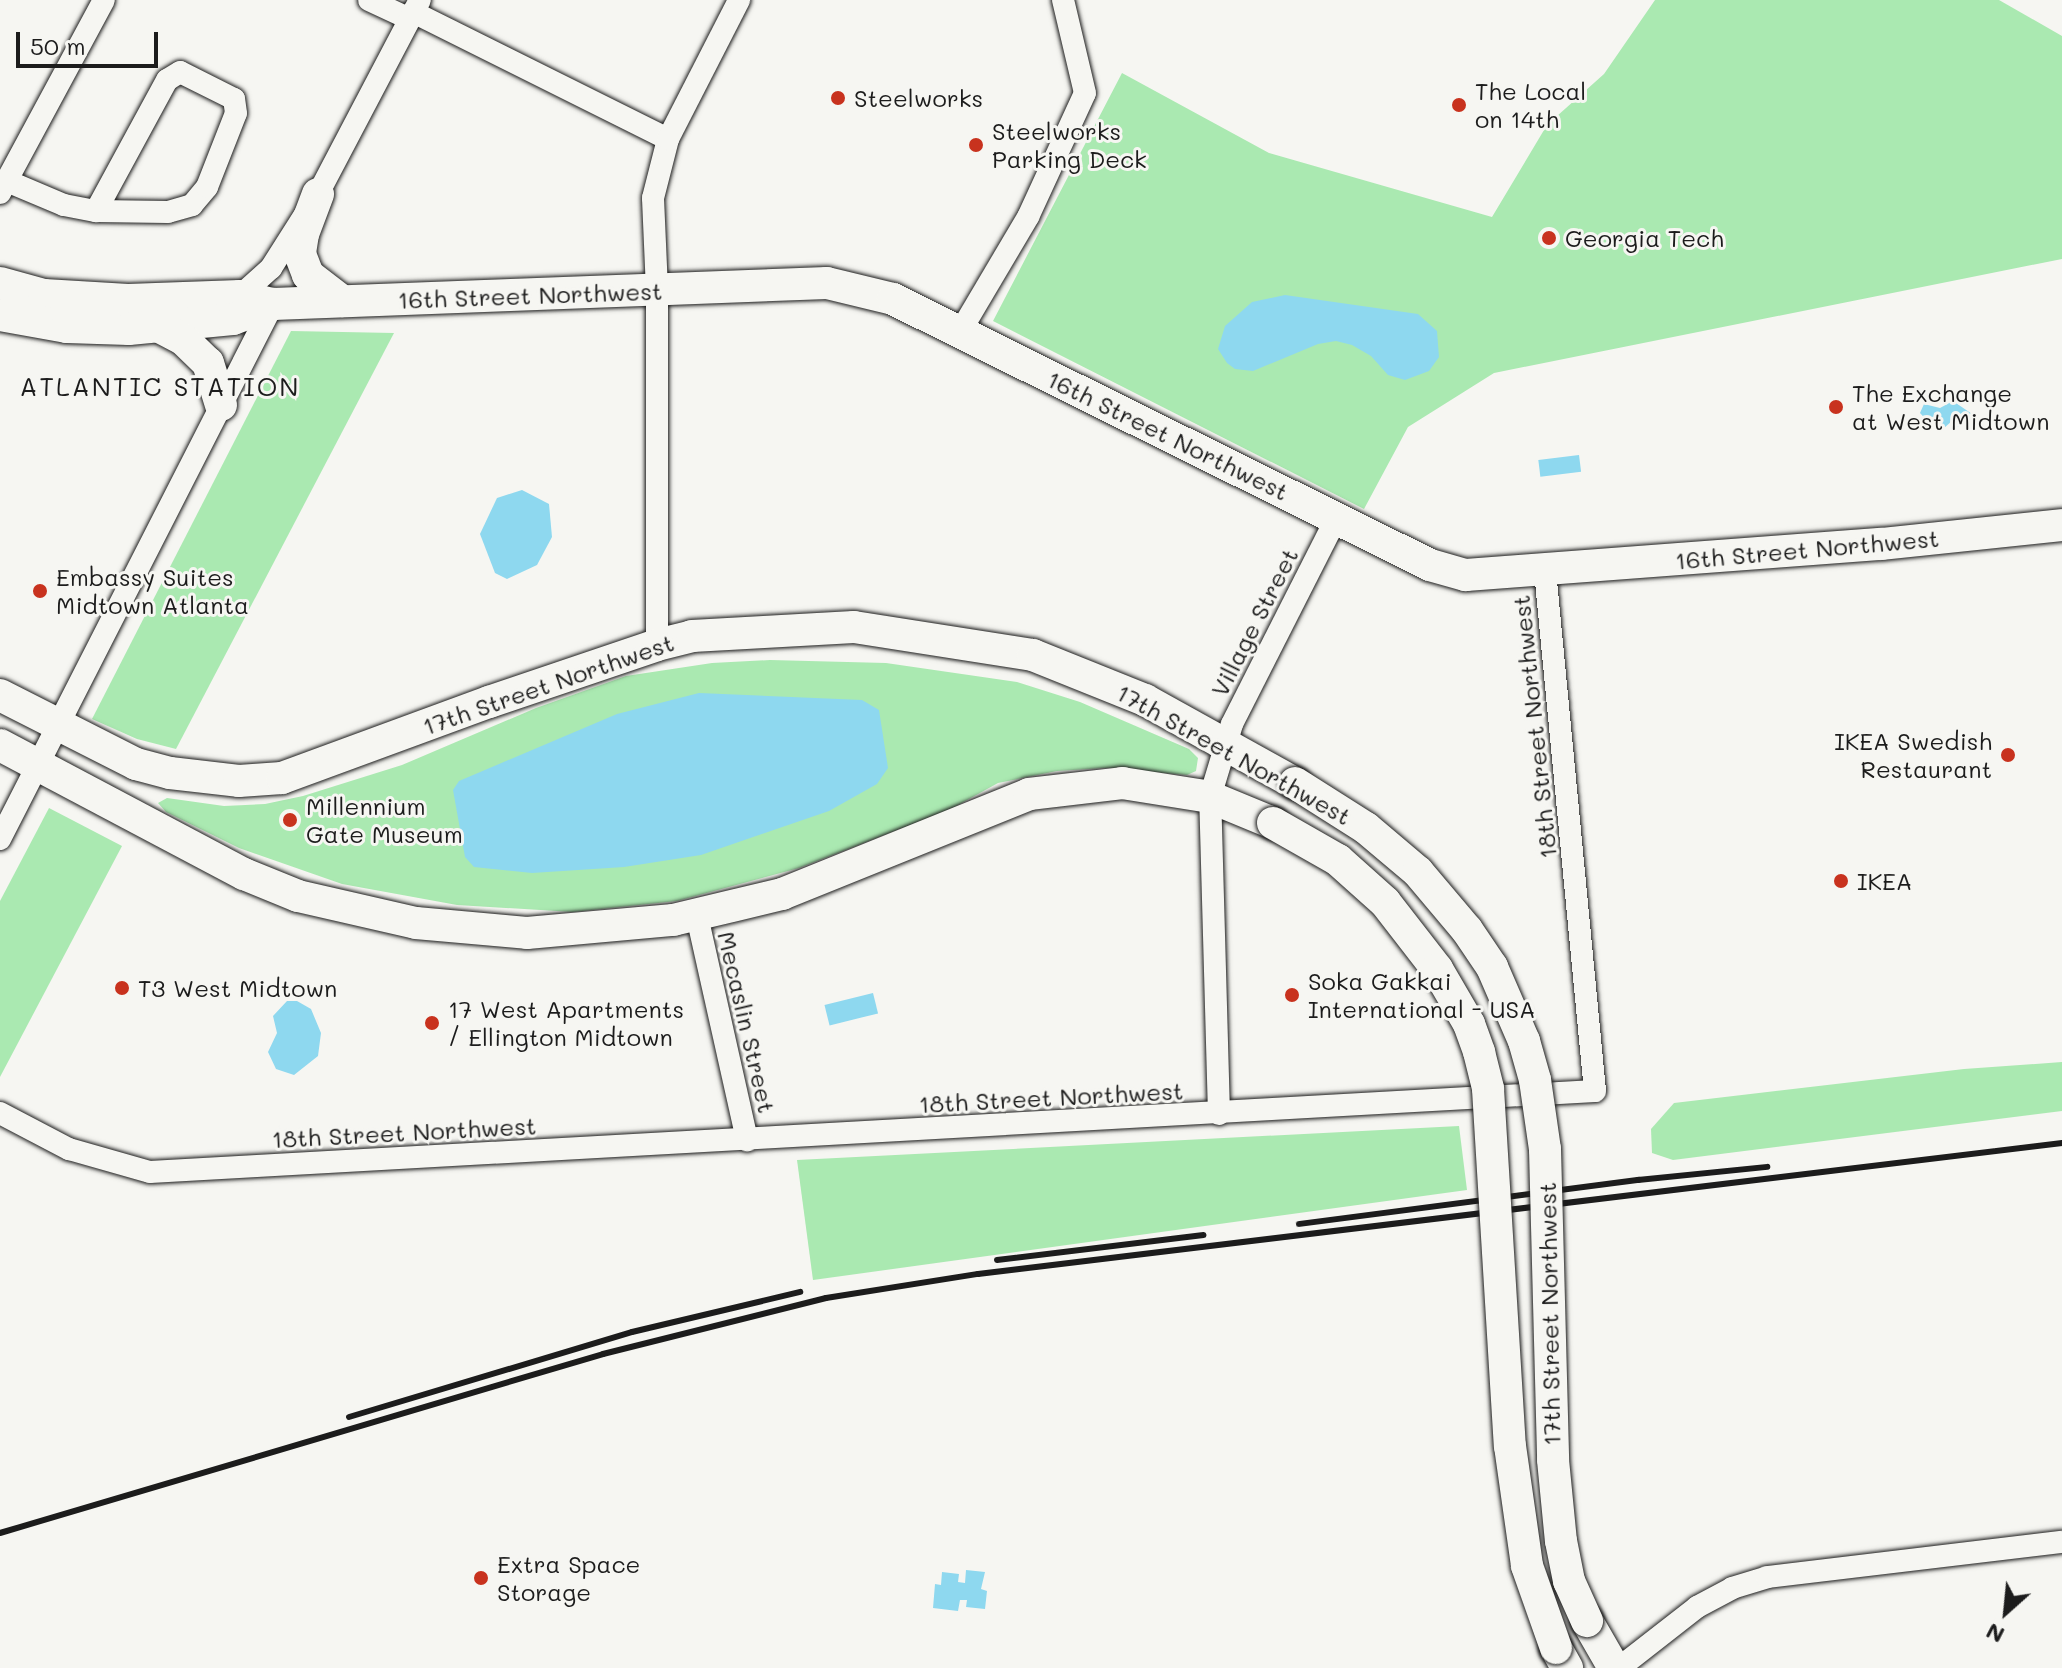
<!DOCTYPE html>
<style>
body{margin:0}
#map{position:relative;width:2062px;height:1668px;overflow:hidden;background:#f6f6f2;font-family:Mali,sans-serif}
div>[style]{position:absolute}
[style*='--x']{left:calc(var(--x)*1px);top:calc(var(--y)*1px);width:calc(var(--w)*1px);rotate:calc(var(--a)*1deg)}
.green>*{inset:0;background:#aae9b1}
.water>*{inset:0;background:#8ed8ef;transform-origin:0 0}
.roads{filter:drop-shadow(0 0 2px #1c1c1c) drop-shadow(0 0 2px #1c1c1c)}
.street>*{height:22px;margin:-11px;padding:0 11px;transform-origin:11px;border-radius:11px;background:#f6f6f2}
.secondary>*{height:32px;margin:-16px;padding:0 16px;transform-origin:16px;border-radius:16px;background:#f6f6f2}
.rail>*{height:6px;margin:-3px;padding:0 3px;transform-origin:3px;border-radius:3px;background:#1c1c1c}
.bridges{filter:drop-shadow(0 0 2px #1c1c1c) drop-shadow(0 0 2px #1c1c1c)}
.secondary-bridge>*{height:32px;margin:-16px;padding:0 16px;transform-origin:16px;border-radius:16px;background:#f6f6f2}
.dots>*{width:22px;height:22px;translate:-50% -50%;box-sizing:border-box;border:4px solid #f6f6f2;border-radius:50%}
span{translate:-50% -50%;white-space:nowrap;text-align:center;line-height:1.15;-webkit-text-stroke:6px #f6f6f2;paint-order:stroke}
.poi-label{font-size:24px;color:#1c1c1c}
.left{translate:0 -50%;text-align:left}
.right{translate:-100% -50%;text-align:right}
.street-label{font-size:24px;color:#1c1c1c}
.neighbourhood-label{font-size:26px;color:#1c1c1c;letter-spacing:2px}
.north{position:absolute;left:1966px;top:1572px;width:80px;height:80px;-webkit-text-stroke:6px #f6f6f2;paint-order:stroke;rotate:207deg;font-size:22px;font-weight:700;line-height:32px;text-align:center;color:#1c1c1c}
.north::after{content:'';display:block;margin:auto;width:28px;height:36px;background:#1c1c1c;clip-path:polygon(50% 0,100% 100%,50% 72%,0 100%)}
.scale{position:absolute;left:16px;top:32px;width:142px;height:36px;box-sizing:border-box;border:4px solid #1c1c1c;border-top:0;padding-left:10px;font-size:24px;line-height:28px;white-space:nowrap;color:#1c1c1c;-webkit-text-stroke:6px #f6f6f2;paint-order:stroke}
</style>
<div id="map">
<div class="green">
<i style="clip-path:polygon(1655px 0,1999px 0,2062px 36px,2062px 259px,1494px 373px,1408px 427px,1364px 509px,993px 321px,1122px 73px,1269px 153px,1492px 217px,1547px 125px,1604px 74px)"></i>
<i style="clip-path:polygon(291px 331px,394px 333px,176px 749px,137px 739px,92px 719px)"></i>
<i style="clip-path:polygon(770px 660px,886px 663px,1017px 682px,1080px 702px,1189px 749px,1198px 758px,1196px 771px,1187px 775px,1105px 768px,1057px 771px,998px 783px,949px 810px,799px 868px,677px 901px,573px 912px,457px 905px,342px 884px,239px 848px,166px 812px,158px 803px,167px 798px,224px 806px,265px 804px,303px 796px,402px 765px,536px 708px,626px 676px,712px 663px)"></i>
<i style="clip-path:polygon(49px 808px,122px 846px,0 1077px,0 901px)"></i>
<i style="clip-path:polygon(2062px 1062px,2062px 1111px,1673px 1160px,1652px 1153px,1651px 1129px,1674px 1103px,1964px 1069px)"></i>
<i style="clip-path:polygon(1459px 1126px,1467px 1190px,813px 1280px,797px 1160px)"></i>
</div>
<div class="water">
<i style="clip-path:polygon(1285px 295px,1418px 314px,1437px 331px,1439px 357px,1429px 371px,1405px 380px,1388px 375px,1371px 356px,1352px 345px,1336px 341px,1318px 344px,1253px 371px,1235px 369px,1227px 363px,1218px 349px,1225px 326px,1252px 302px)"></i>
<i style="clip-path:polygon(1953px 401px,1972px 414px,1971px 423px,1957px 427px,1952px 421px,1944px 428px,1935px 429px,1920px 413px,1924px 404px,1940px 408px)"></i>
<i style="left:1579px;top:455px;width:17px;height:41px;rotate:83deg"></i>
<i style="clip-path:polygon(522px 490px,549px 504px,552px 537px,537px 565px,507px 579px,495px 573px,480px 534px,497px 498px)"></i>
<i style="clip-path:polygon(699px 693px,862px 700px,879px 710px,888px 768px,877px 784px,829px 811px,701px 855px,624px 867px,532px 873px,474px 867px,465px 857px,453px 790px,459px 781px,617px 714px)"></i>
<i style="left:873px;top:993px;width:21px;height:50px;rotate:76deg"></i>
<i style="clip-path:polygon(287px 1001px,297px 1001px,311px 1009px,321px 1033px,318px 1056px,294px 1075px,276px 1069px,268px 1052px,277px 1033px,273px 1016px)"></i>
<i style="clip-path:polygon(966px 1570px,985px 1572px,981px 1589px,987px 1591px,985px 1609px,966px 1607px,967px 1600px,960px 1600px,958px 1611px,933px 1608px,935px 1584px,941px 1585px,942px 1572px,959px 1574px,958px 1582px,965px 1583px)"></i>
</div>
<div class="roads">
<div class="street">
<i style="--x:369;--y:0;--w:45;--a:24.9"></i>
<i style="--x:413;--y:12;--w:285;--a:26.5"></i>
<i style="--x:7;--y:181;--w:62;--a:22.8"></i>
<i style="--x:64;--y:205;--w:33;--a:11"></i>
<i style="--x:96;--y:211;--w:72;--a:0.8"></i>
<i style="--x:168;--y:212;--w:25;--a:-16"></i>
<i style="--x:192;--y:205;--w:23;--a:-50"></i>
<i style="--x:207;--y:187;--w:79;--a:-68.6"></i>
<i style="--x:236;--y:113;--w:14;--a:-98"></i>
<i style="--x:234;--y:99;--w:60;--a:-153.4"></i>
<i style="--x:180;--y:72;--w:15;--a:148"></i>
<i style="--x:167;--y:80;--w:149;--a:118.5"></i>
<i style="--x:0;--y:193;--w:219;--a:-61.7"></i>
<i style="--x:240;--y:296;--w:42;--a:-42.1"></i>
<i style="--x:271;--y:268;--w:88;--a:-57.6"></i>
<i style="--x:318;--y:194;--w:219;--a:-62.3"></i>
<i style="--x:960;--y:332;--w:134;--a:-59.4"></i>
<i style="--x:1028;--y:217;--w:136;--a:-65.3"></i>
<i style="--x:1085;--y:93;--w:96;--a:-103.3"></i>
<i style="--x:657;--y:645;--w:355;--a:-90"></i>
<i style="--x:657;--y:290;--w:92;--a:-92.5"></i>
<i style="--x:653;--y:198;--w:61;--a:-75.7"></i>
<i style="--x:668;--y:139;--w:156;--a:-62.9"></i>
<i style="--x:0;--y:839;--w:601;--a:-62.97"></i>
<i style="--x:697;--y:916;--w:230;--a:77.4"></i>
<i style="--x:0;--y:1113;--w:78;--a:27.6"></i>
<i style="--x:69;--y:1149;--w:84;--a:15.9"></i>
<i style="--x:150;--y:1172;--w:1447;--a:-3.21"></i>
<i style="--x:1595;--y:1091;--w:522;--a:-95.49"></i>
<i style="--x:1219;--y:1114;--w:317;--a:-91.6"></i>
<i style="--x:1210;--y:797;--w:76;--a:-73.2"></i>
<i style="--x:1232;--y:724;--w:230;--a:-63.1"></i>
<i style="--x:1619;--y:1668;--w:99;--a:-38"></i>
<i style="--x:1697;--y:1607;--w:40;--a:-28"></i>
<i style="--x:1732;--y:1588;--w:37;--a:-17"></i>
<i style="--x:1767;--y:1577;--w:297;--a:-6.8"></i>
</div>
<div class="secondary">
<i style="--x:318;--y:194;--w:43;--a:110.6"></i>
<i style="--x:303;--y:234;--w:20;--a:99"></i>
<i style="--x:300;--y:254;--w:22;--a:69"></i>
<i style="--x:308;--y:275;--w:43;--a:37.4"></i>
<i style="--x:0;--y:283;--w:46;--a:15.3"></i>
<i style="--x:44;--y:295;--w:84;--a:3.4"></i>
<i style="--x:128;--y:300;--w:112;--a:-2"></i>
<i style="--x:240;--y:296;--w:34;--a:14"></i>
<i style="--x:273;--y:304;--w:554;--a:-2.17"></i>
<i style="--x:827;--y:283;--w:68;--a:13.6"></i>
<i style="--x:893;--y:299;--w:599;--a:26.35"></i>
<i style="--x:1430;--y:565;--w:37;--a:16"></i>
<i style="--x:1466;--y:575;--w:417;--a:-4.3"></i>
<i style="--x:1882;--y:544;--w:181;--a:-6"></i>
<i style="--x:0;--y:315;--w:68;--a:10.2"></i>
<i style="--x:67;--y:327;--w:62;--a:1.8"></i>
<i style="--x:129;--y:329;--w:104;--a:-5.5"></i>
<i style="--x:233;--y:319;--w:43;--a:-20.6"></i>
<i style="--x:160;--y:327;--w:27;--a:28"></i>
<i style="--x:184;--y:340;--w:33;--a:44"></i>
<i style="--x:208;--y:363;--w:44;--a:72.8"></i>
<i style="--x:0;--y:695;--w:153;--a:26.9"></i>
<i style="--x:136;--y:764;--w:35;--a:15"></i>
<i style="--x:170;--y:773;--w:69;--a:6.6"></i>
<i style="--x:239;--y:781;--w:43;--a:-4"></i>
<i style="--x:282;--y:778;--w:221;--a:-20.2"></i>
<i style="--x:489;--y:702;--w:177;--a:-18.7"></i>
<i style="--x:657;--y:645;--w:36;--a:-14"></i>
<i style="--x:692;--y:636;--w:162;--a:-3.2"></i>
<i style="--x:854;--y:627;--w:181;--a:8.9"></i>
<i style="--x:1033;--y:655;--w:121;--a:21.9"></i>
<i style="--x:1145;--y:700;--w:171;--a:29"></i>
<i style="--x:0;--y:745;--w:276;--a:27.9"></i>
<i style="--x:244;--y:874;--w:58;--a:22.2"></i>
<i style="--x:298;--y:896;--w:121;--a:12.9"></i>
<i style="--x:416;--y:923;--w:111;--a:5.1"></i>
<i style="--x:527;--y:933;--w:147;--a:-5.1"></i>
<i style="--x:673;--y:920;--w:112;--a:-13.4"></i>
<i style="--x:782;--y:894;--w:266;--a:-22"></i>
<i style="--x:1029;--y:794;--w:94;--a:-6.7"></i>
<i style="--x:1122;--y:783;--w:89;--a:9"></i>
<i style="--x:1210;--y:797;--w:68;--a:22.4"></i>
<i style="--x:1587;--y:1621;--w:54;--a:60.1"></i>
<i style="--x:1556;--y:1648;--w:23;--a:61"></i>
</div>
</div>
<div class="rail">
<i style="--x:1299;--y:1224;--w:342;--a:-7.4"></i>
<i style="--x:1638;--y:1180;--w:130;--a:-5.8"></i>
<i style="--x:997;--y:1260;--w:208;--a:-6.9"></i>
<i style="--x:349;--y:1417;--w:295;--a:-16.7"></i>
<i style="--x:632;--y:1332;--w:173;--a:-13.4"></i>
<i style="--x:0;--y:1533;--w:629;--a:-16.53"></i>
<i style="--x:603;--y:1354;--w:230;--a:-14.1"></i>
<i style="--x:826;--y:1298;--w:154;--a:-9"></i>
<i style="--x:978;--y:1274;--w:1092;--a:-6.89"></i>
</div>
<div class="bridges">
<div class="secondary-bridge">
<i style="--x:1295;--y:783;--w:84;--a:32.4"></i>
<i style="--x:1366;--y:828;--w:68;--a:40.2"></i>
<i style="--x:1418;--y:872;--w:76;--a:49.8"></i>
<i style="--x:1467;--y:930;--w:45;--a:56"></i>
<i style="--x:1492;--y:967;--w:81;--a:66.6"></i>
<i style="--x:1524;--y:1041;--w:41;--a:74.2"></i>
<i style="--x:1535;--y:1080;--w:70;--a:81.8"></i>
<i style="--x:1545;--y:1149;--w:311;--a:88.5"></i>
<i style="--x:1553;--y:1460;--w:81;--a:84.4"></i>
<i style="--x:1561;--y:1541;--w:41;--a:78.7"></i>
<i style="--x:1569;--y:1581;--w:44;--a:65.8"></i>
<i style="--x:1273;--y:823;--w:75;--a:29.6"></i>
<i style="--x:1338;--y:860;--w:63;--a:41.8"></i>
<i style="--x:1385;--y:902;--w:85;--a:52.2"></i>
<i style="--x:1437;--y:969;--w:64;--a:59.8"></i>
<i style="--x:1469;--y:1024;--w:30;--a:70"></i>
<i style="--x:1479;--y:1052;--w:38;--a:76"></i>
<i style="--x:1488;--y:1089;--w:358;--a:86.5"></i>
<i style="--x:1510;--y:1446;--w:121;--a:81.9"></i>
<i style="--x:1527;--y:1566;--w:87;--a:70.5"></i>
</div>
</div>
<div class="dots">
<i style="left:838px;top:98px;background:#c8321e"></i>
<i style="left:1459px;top:105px;background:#c8321e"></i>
<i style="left:976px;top:145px;background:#c8321e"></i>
<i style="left:1549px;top:238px;background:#c8321e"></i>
<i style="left:1836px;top:407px;background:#c8321e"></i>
<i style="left:40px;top:591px;background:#c8321e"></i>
<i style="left:2008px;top:755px;background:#c8321e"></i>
<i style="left:290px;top:820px;background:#c8321e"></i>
<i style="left:1841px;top:881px;background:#c8321e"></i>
<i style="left:122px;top:988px;background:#c8321e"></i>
<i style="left:1292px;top:995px;background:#c8321e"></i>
<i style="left:432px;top:1023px;background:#c8321e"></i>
<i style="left:481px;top:1578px;background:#c8321e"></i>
</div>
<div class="poi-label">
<span class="left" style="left:1475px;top:105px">The Local<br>on 14th</span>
<span class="left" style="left:854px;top:98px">Steelworks</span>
<span class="left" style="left:992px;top:145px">Steelworks<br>Parking Deck</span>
<span class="left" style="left:1565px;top:238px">Georgia Tech</span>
<span class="left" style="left:1852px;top:407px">The Exchange<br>at West Midtown</span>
<span class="left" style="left:56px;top:591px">Embassy Suites<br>Midtown Atlanta</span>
<span class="right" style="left:1992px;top:755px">IKEA Swedish<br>Restaurant</span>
<span class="left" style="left:306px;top:820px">Millennium<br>Gate Museum</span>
<span class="left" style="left:1857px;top:881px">IKEA</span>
<span class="left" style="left:1308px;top:995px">Soka Gakkai<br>International - USA</span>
<span class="left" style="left:138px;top:988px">T3 West Midtown</span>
<span class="left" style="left:448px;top:1023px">17 West Apartments<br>/ Ellington Midtown</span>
<span class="left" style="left:497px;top:1578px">Extra Space<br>Storage</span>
</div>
<div class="street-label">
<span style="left:530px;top:295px;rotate:-2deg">16th Street Northwest</span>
<span style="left:1168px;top:435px;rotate:26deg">16th Street Northwest</span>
<span style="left:1807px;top:549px;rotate:-5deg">16th Street Northwest</span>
<span style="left:1254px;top:622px;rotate:-63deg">Village Street</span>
<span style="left:548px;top:684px;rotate:-19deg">17th Street Northwest</span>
<span style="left:1534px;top:727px;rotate:-96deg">18th Street Northwest</span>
<span style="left:1234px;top:754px;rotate:29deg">17th Street Northwest</span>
<span style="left:747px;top:1022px;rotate:77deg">Mecaslin Street</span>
<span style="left:1051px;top:1097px;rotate:-3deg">18th Street Northwest</span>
<span style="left:404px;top:1132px;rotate:-3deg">18th Street Northwest</span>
<span style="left:1549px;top:1314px;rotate:-91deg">17th Street Northwest</span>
</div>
<div class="neighbourhood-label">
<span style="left:160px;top:387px">ATLANTIC STATION</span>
</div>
<div class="north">N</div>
<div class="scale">50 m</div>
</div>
